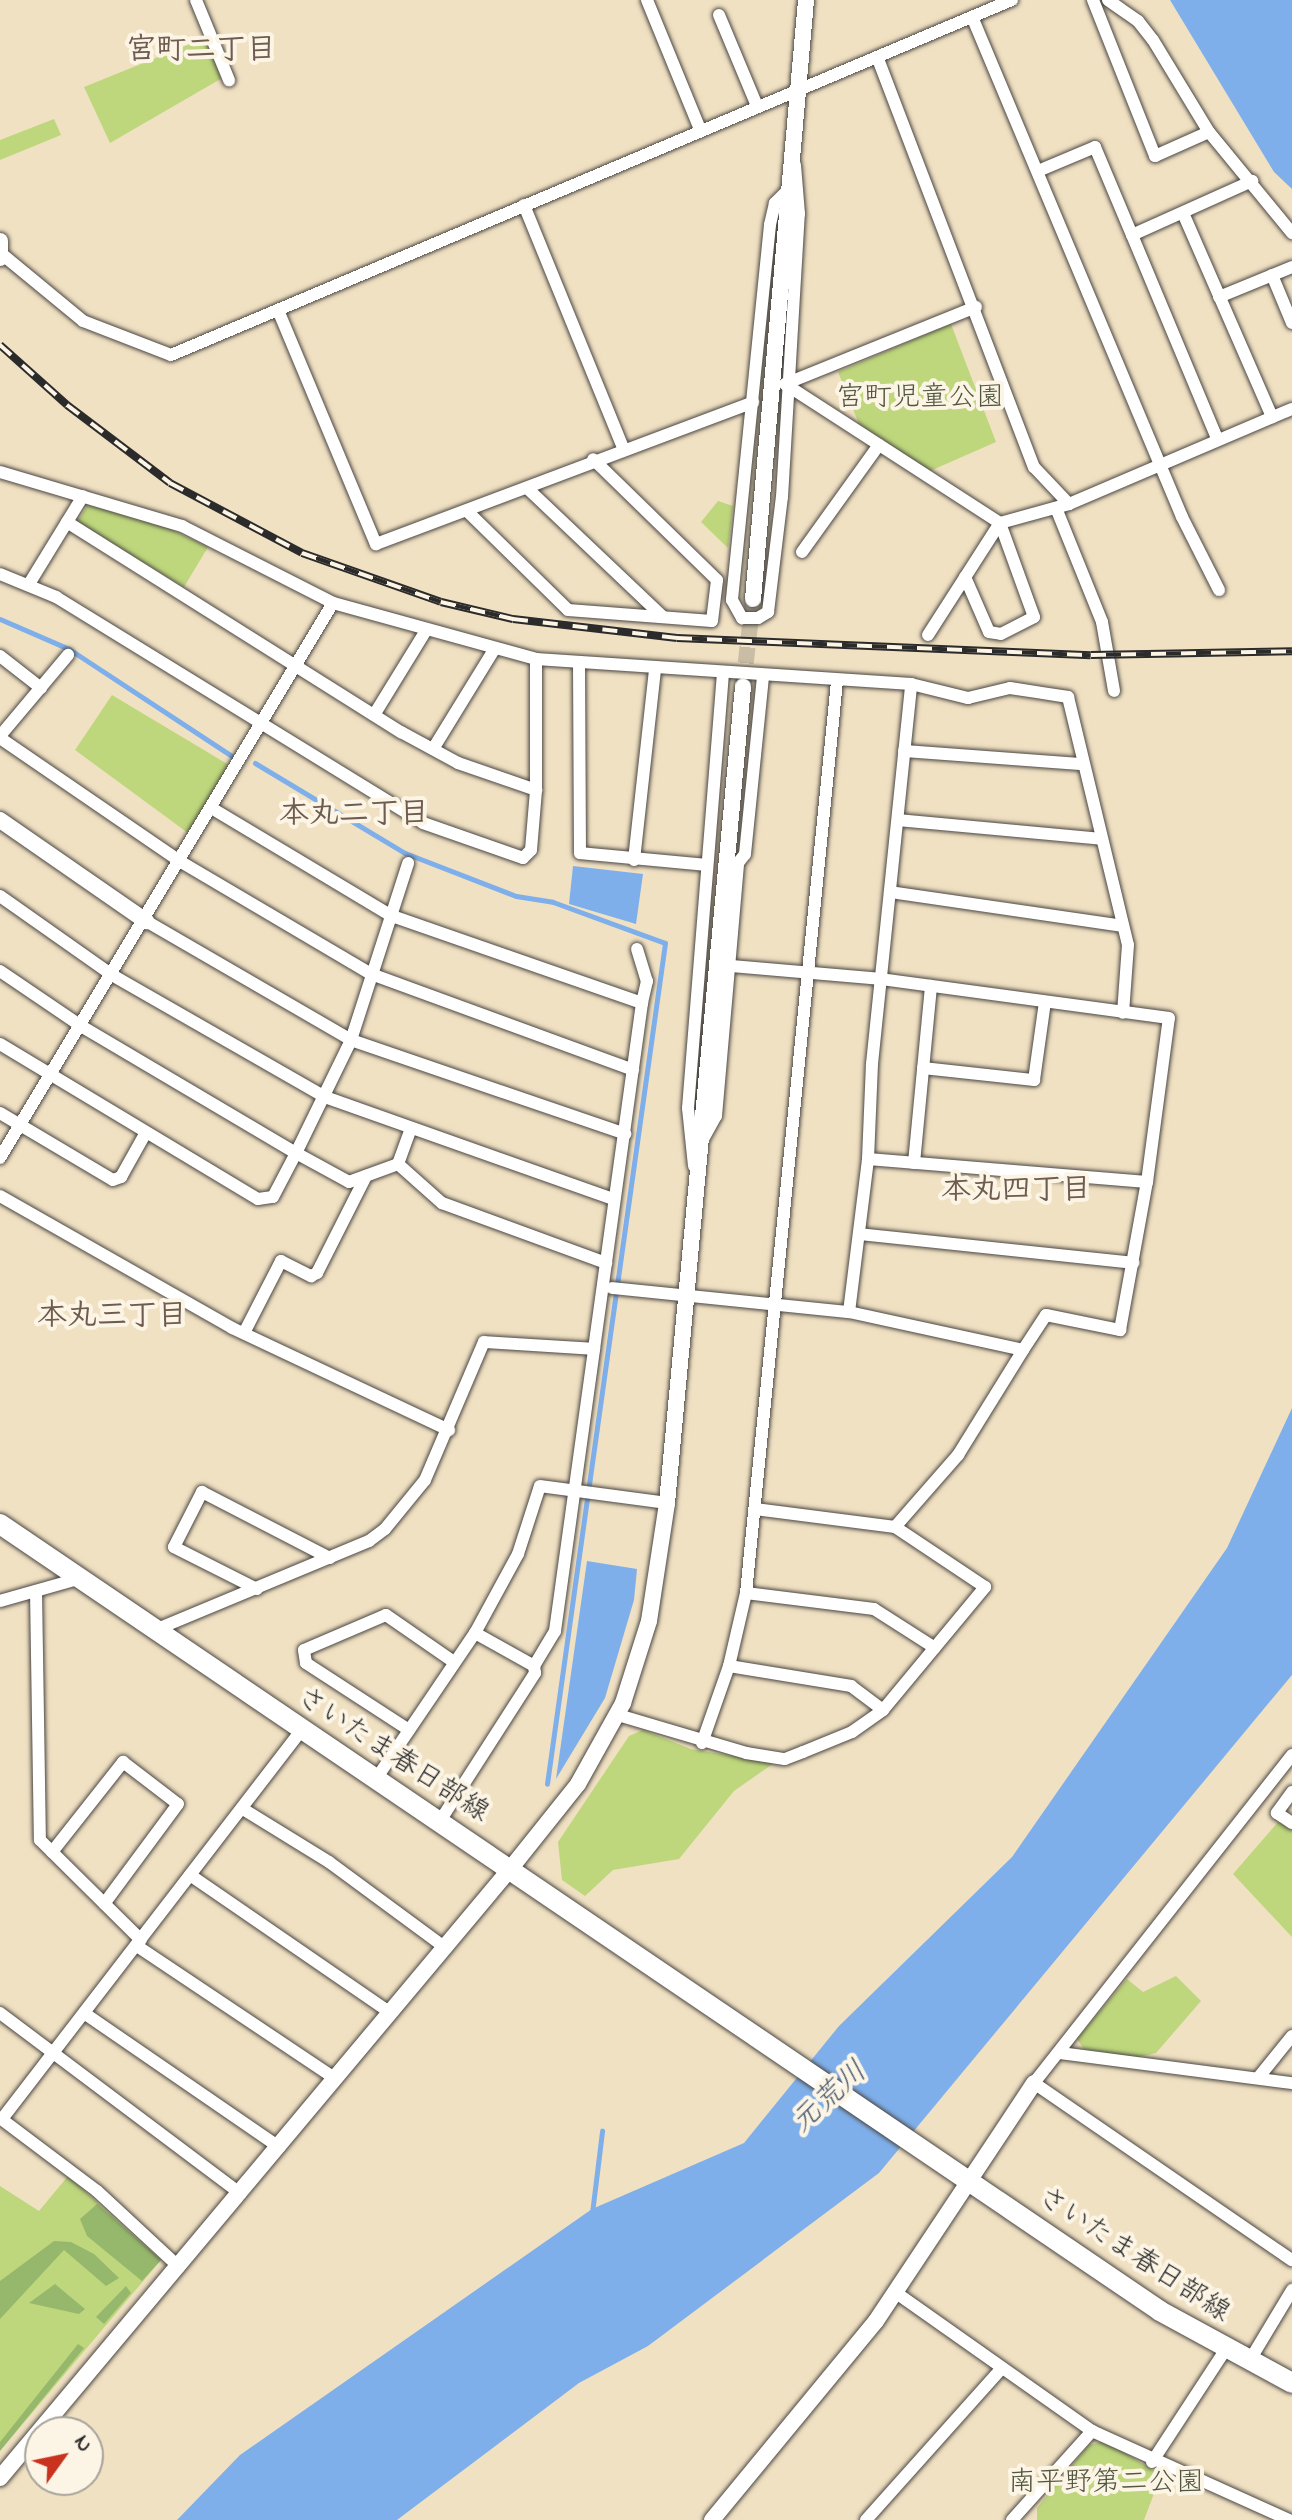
<!DOCTYPE html>
<meta charset="utf-8">
<style>
body{margin:0}
#map{position:relative;width:1292px;height:2520px;overflow:hidden;background:#f1e1c3;font-family:"Indie Flower","Klee One",sans-serif}
div>[style]{position:absolute}
[style*='--x']{left:calc(var(--x)*1px);top:calc(var(--y)*1px);width:calc(var(--w)*1px);rotate:calc(var(--a)*1deg)}
.green>*{inset:0;background:#bed77c}
.forest>*{inset:0;background:#96b86c}
.water>*{inset:0;background:#7fafea}
.stream>*{height:5px;margin:-2.5px;padding:0 2.5px;transform-origin:2.5px;border-radius:2.5px;background:#7fafea}
.tertiary-tunnel>*{height:16px;margin-top:-8px;transform-origin:0;background:repeating-linear-gradient(90deg,#c9bda5 0 16px,transparent 0 24px)}
.roads{filter:drop-shadow(0 0 2px #494642) drop-shadow(0 0 2px #494642)}
.minor>*{height:12px;margin:-6px;padding:0 6px;transform-origin:6px;border-radius:6px;background:#fff}
.tertiary>*{height:16px;margin:-8px;padding:0 8px;transform-origin:8px;border-radius:8px;background:#fff}
.primary>*{height:20px;margin:-10px;padding:0 10px;transform-origin:10px;border-radius:10px;background:#fff}
.rail>*{height:8px;margin-top:-4px;transform-origin:0;background:repeating-linear-gradient(90deg,#fcf5e5 0 15px,#2b2b2b 0 30px);box-sizing:border-box;border-block:2px solid #2b2b2b}
span{translate:-50% -50%;white-space:nowrap;text-align:center;line-height:1.15;-webkit-text-stroke:8px #fcf5e5;paint-order:stroke}
.park-label{font-size:28px;color:#50563f}
.street-label{font-size:28px;color:#2b2b2b}
.neighbourhood-label{font-size:30px;color:#6d5c4f;font-weight:700}
.water-label{font-size:30px;color:#48596e;font-style:italic}
.north{position:absolute;left:24px;top:2416px;width:80px;height:80px;box-sizing:border-box;background:#fcf5e5;border:2px solid #a8a49b;border-radius:50%;rotate:57deg;font-size:22px;font-weight:700;line-height:32px;text-align:center;color:#2b2b2b}
.north::after{content:'';display:block;margin:auto;width:28px;height:36px;background:#c8321e;clip-path:polygon(50% 0,100% 100%,50% 72%,0 100%)}
</style>
<div id="map">
<div class="green">
<i style="clip-path:polygon(205px 38px,224px 77px,110px 143px,84px 87px)"></i>
<i style="clip-path:polygon(54px 119px,61px 135px,0 160px,0 140px)"></i>
<i style="clip-path:polygon(951px 324px,996px 442px,930px 471px,859px 424px,838px 372px)"></i>
<i style="clip-path:polygon(718px 501px,733px 506px,728px 548px,701px 522px)"></i>
<i style="clip-path:polygon(88px 505px,170px 529px,208px 547px,184px 587px,77px 522px)"></i>
<i style="clip-path:polygon(112px 695px,229px 765px,188px 833px,75px 750px)"></i>
<i style="clip-path:polygon(643px 1730px,691px 1749px,774px 1763px,734px 1791px,679px 1859px,613px 1870px,585px 1896px,562px 1880px,558px 1842px,629px 1736px)"></i>
<i style="clip-path:polygon(1279px 1821px,1292px 1830px,1292px 1937px,1233px 1874px)"></i>
<i style="clip-path:polygon(1176px 1976px,1201px 2001px,1156px 2053px,1135px 2058px,1084px 2049px,1077px 2039px,1127px 1979px,1143px 1992px)"></i>
<i style="clip-path:polygon(68px 2176px,161px 2260px,0 2451px,0 2186px,39px 2211px)"></i>
<i style="clip-path:polygon(1105px 2441px,1161px 2475px,1144px 2520px,1037px 2520px,1037px 2508px,1089px 2445px)"></i>
</div>
<div class="forest">
<i style="clip-path:polygon(97px 2204px,161px 2260px,142px 2281px,87px 2236px,80px 2219px)"></i>
<i style="clip-path:polygon(54px 2241px,71px 2242px,94px 2254px,119px 2278px,106px 2286px,64px 2250px,0 2319px,0 2281px)"></i>
<i style="clip-path:polygon(55px 2284px,85px 2309px,79px 2314px,29px 2303px)"></i>
<i style="clip-path:polygon(126px 2286px,131px 2293px,104px 2324px,96px 2317px)"></i>
<i style="clip-path:polygon(78px 2344px,84px 2348px,0 2451px,0 2442px)"></i>
</div>
<div class="water">
<i style="clip-path:polygon(1170px 0,1292px 0,1292px 189px,1274px 172px)"></i>
<i style="clip-path:polygon(573px 866px,643px 874px,636px 924px,569px 904px)"></i>
<i style="clip-path:polygon(1292px 1408px,1292px 1675px,879px 2173px,648px 2346px,579px 2383px,397px 2520px,177px 2520px,240px 2455px,592px 2209px,744px 2143px,839px 2026px,1012px 1857px,1227px 1548px)"></i>
<i style="clip-path:polygon(587px 1561px,637px 1569px,634px 1600px,605px 1698px,556px 1779px)"></i>
</div>
<div class="stream">
<i style="--x:0;--y:619;--w:75;--a:23.5"></i>
<i style="--x:69;--y:649;--w:195;--a:33.3"></i>
<i style="--x:255;--y:763;--w:175;--a:31"></i>
<i style="--x:405;--y:853;--w:119;--a:21.2"></i>
<i style="--x:516;--y:896;--w:37;--a:9"></i>
<i style="--x:553;--y:902;--w:119;--a:20.1"></i>
<i style="--x:665;--y:943;--w:849;--a:97.99"></i>
<i style="--x:592;--y:2213;--w:83;--a:-83"></i>
</div>
<div class="tertiary-tunnel">
<i style="--x:743;--y:687;--w:89;--a:-83.5"></i>
</div>
<div class="roads">
<div class="minor">
<i style="--x:196;--y:0;--w:87;--a:67.6"></i>
<i style="--x:647;--y:0;--w:139;--a:67.7"></i>
<i style="--x:1093;--y:0;--w:168;--a:68.3"></i>
<i style="--x:1155;--y:156;--w:59;--a:-24"></i>
<i style="--x:1108;--y:0;--w:37;--a:35"></i>
<i style="--x:1138;--y:21;--w:24;--a:52"></i>
<i style="--x:1153;--y:40;--w:108;--a:58.7"></i>
<i style="--x:1209;--y:132;--w:131;--a:50.6"></i>
<i style="--x:719;--y:15;--w:99;--a:67.3"></i>
<i style="--x:973;--y:19;--w:540;--a:67.23"></i>
<i style="--x:1182;--y:517;--w:82;--a:63.1"></i>
<i style="--x:878;--y:59;--w:437;--a:69.1"></i>
<i style="--x:1034;--y:467;--w:51;--a:46.6"></i>
<i style="--x:1038;--y:171;--w:62;--a:-22.8"></i>
<i style="--x:1095;--y:147;--w:95;--a:67.2"></i>
<i style="--x:1132;--y:235;--w:132;--a:-24.2"></i>
<i style="--x:786;--y:192;--w:16;--a:135"></i>
<i style="--x:775;--y:203;--w:23;--a:103"></i>
<i style="--x:770;--y:225;--w:377;--a:95.8"></i>
<i style="--x:732;--y:600;--w:21;--a:61"></i>
<i style="--x:742;--y:618;--w:16;--a:0"></i>
<i style="--x:758;--y:618;--w:12;--a:-31"></i>
<i style="--x:768;--y:612;--w:116;--a:-83.1"></i>
<i style="--x:782;--y:497;--w:284;--a:-86.6"></i>
<i style="--x:799;--y:214;--w:49;--a:-94.7"></i>
<i style="--x:524;--y:205;--w:261;--a:67.8"></i>
<i style="--x:1183;--y:213;--w:223;--a:66.4"></i>
<i style="--x:1132;--y:235;--w:220;--a:67.3"></i>
<i style="--x:3;--y:255;--w:104;--a:39.5"></i>
<i style="--x:83;--y:321;--w:94;--a:21.1"></i>
<i style="--x:171;--y:355;--w:913;--a:-22.89"></i>
<i style="--x:1272;--y:275;--w:52;--a:67.4"></i>
<i style="--x:1219;--y:297;--w:79;--a:-22.3"></i>
<i style="--x:278;--y:310;--w:254;--a:67.3"></i>
<i style="--x:376;--y:544;--w:403;--a:-20.6"></i>
<i style="--x:785;--y:384;--w:256;--a:32.9"></i>
<i style="--x:1000;--y:523;--w:72;--a:-15.4"></i>
<i style="--x:1069;--y:504;--w:242;--a:-23.1"></i>
<i style="--x:785;--y:384;--w:206;--a:-22"></i>
<i style="--x:0;--y:472;--w:190;--a:16.5"></i>
<i style="--x:182;--y:526;--w:169;--a:27"></i>
<i style="--x:333;--y:603;--w:211;--a:15.4"></i>
<i style="--x:536;--y:659;--w:376;--a:3.8"></i>
<i style="--x:911;--y:684;--w:59;--a:13.8"></i>
<i style="--x:968;--y:698;--w:43;--a:-13.4"></i>
<i style="--x:1010;--y:688;--w:59;--a:8.8"></i>
<i style="--x:1068;--y:697;--w:255;--a:76.4"></i>
<i style="--x:1128;--y:945;--w:68;--a:94.2"></i>
<i style="--x:527;--y:488;--w:187;--a:43.5"></i>
<i style="--x:1056;--y:508;--w:123;--a:68"></i>
<i style="--x:1102;--y:622;--w:70;--a:80.1"></i>
<i style="--x:467;--y:511;--w:141;--a:44.4"></i>
<i style="--x:568;--y:610;--w:144;--a:4.4"></i>
<i style="--x:712;--y:621;--w:41;--a:-83"></i>
<i style="--x:717;--y:580;--w:173;--a:-135.7"></i>
<i style="--x:67;--y:522;--w:395;--a:32.2"></i>
<i style="--x:401;--y:732;--w:65;--a:28.5"></i>
<i style="--x:458;--y:763;--w:83;--a:19.1"></i>
<i style="--x:802;--y:552;--w:132;--a:-54.3"></i>
<i style="--x:0;--y:574;--w:61;--a:22.3"></i>
<i style="--x:56;--y:597;--w:431;--a:31.6"></i>
<i style="--x:423;--y:823;--w:106;--a:19.3"></i>
<i style="--x:523;--y:858;--w:11;--a:-45"></i>
<i style="--x:531;--y:850;--w:60;--a:-85.2"></i>
<i style="--x:536;--y:790;--w:131;--a:-90"></i>
<i style="--x:965;--y:577;--w:60;--a:66.4"></i>
<i style="--x:989;--y:632;--w:12;--a:9"></i>
<i style="--x:1001;--y:634;--w:37;--a:-27"></i>
<i style="--x:1034;--y:617;--w:100;--a:-109.9"></i>
<i style="--x:29;--y:584;--w:103;--a:-58.5"></i>
<i style="--x:928;--y:635;--w:133;--a:-57.3"></i>
<i style="--x:0;--y:656;--w:52;--a:38"></i>
<i style="--x:579;--y:663;--w:190;--a:89.7"></i>
<i style="--x:580;--y:853;--w:127;--a:5.4"></i>
<i style="--x:374;--y:715;--w:97;--a:-58.4"></i>
<i style="--x:0;--y:736;--w:106;--a:-50"></i>
<i style="--x:0;--y:738;--w:219;--a:34.4"></i>
<i style="--x:181;--y:862;--w:221;--a:30.5"></i>
<i style="--x:371;--y:974;--w:279;--a:20.1"></i>
<i style="--x:433;--y:749;--w:116;--a:-58.4"></i>
<i style="--x:904;--y:751;--w:177;--a:4.2"></i>
<i style="--x:898;--y:820;--w:204;--a:5.3"></i>
<i style="--x:634;--y:860;--w:190;--a:-83.7"></i>
<i style="--x:890;--y:892;--w:235;--a:8.3"></i>
<i style="--x:0;--y:896;--w:137;--a:35.2"></i>
<i style="--x:112;--y:975;--w:245;--a:29.8"></i>
<i style="--x:325;--y:1097;--w:306;--a:19.5"></i>
<i style="--x:146;--y:921;--w:237;--a:30.1"></i>
<i style="--x:351;--y:1040;--w:290;--a:18.9"></i>
<i style="--x:637;--y:949;--w:34;--a:73"></i>
<i style="--x:647;--y:981;--w:23;--a:103"></i>
<i style="--x:0;--y:971;--w:98;--a:34.2"></i>
<i style="--x:81;--y:1026;--w:250;--a:30.6"></i>
<i style="--x:296;--y:1153;--w:126;--a:-64"></i>
<i style="--x:351;--y:1040;--w:186;--a:-72.1"></i>
<i style="--x:0;--y:1044;--w:301;--a:31"></i>
<i style="--x:258;--y:1199;--w:15;--a:-8"></i>
<i style="--x:273;--y:1197;--w:50;--a:-62.4"></i>
<i style="--x:296;--y:1153;--w:60;--a:28.7"></i>
<i style="--x:349;--y:1182;--w:52;--a:-20.2"></i>
<i style="--x:398;--y:1164;--w:59;--a:41.6"></i>
<i style="--x:442;--y:1203;--w:175;--a:20.1"></i>
<i style="--x:923;--y:1068;--w:112;--a:6.2"></i>
<i style="--x:1034;--y:1080;--w:79;--a:-82"></i>
<i style="--x:0;--y:1113;--w:131;--a:30.7"></i>
<i style="--x:113;--y:1180;--w:9;--a:-21"></i>
<i style="--x:121;--y:1177;--w:49;--a:-60.8"></i>
<i style="--x:702;--y:1141;--w:29;--a:-61"></i>
<i style="--x:716;--y:1116;--w:254;--a:-85"></i>
<i style="--x:738;--y:863;--w:11;--a:-52"></i>
<i style="--x:745;--y:854;--w:179;--a:-84.2"></i>
<i style="--x:0;--y:1158;--w:647;--a:-59.04"></i>
<i style="--x:868;--y:1159;--w:280;--a:4.7"></i>
<i style="--x:914;--y:1163;--w:178;--a:-84.5"></i>
<i style="--x:398;--y:1164;--w:38;--a:-70"></i>
<i style="--x:694;--y:1166;--w:58;--a:-95.9"></i>
<i style="--x:688;--y:1108;--w:434;--a:-85.4"></i>
<i style="--x:0;--y:1196;--w:267;--a:29.6"></i>
<i style="--x:232;--y:1328;--w:240;--a:25.2"></i>
<i style="--x:859;--y:1234;--w:276;--a:6"></i>
<i style="--x:612;--y:1288;--w:238;--a:5.8"></i>
<i style="--x:849;--y:1312;--w:178;--a:12.3"></i>
<i style="--x:1023;--y:1350;--w:42;--a:-56.7"></i>
<i style="--x:1046;--y:1315;--w:76;--a:11.5"></i>
<i style="--x:1120;--y:1330;--w:150;--a:-79.7"></i>
<i style="--x:1147;--y:1182;--w:165;--a:-82.4"></i>
<i style="--x:1169;--y:1018;--w:290;--a:-172.3"></i>
<i style="--x:882;--y:979;--w:154;--a:-175.1"></i>
<i style="--x:849;--y:1312;--w:154;--a:-82.9"></i>
<i style="--x:868;--y:1159;--w:95;--a:-87.6"></i>
<i style="--x:872;--y:1064;--w:382;--a:-84.1"></i>
<i style="--x:244;--y:1333;--w:81;--a:-62.8"></i>
<i style="--x:281;--y:1261;--w:34;--a:27"></i>
<i style="--x:311;--y:1276;--w:7;--a:-27"></i>
<i style="--x:317;--y:1273;--w:109;--a:-63.2"></i>
<i style="--x:895;--y:1527;--w:96;--a:-48.8"></i>
<i style="--x:958;--y:1455;--w:123;--a:-58.2"></i>
<i style="--x:257;--y:1589;--w:93;--a:-153.2"></i>
<i style="--x:174;--y:1547;--w:62;--a:-63"></i>
<i style="--x:202;--y:1492;--w:144;--a:27.3"></i>
<i style="--x:36;--y:1591;--w:249;--a:89.1"></i>
<i style="--x:40;--y:1840;--w:142;--a:44.7"></i>
<i style="--x:746;--y:1593;--w:129;--a:7.1"></i>
<i style="--x:874;--y:1609;--w:72;--a:32.6"></i>
<i style="--x:0;--y:1601;--w:81;--a:-15.8"></i>
<i style="--x:155;--y:1630;--w:232;--a:-22.6"></i>
<i style="--x:369;--y:1541;--w:20;--a:-37"></i>
<i style="--x:385;--y:1529;--w:63;--a:-50.8"></i>
<i style="--x:425;--y:1480;--w:150;--a:-66.9"></i>
<i style="--x:484;--y:1342;--w:110;--a:3.6"></i>
<i style="--x:594;--y:1349;--w:349;--a:-82.1"></i>
<i style="--x:642;--y:1003;--w:267;--a:-160.8"></i>
<i style="--x:390;--y:915;--w:206;--a:-149.1"></i>
<i style="--x:475;--y:1633;--w:68;--a:29.2"></i>
<i style="--x:729;--y:1666;--w:124;--a:9.3"></i>
<i style="--x:851;--y:1686;--w:40;--a:37"></i>
<i style="--x:618;--y:1715;--w:134;--a:16.5"></i>
<i style="--x:746;--y:1753;--w:39;--a:9"></i>
<i style="--x:785;--y:1759;--w:19;--a:-21"></i>
<i style="--x:803;--y:1752;--w:53;--a:-22.2"></i>
<i style="--x:852;--y:1732;--w:38;--a:-35"></i>
<i style="--x:883;--y:1710;--w:160;--a:-50.3"></i>
<i style="--x:985;--y:1587;--w:108;--a:-146.3"></i>
<i style="--x:895;--y:1527;--w:141;--a:-172.7"></i>
<i style="--x:409;--y:1730;--w:123;--a:-147"></i>
<i style="--x:306;--y:1663;--w:13;--a:-99"></i>
<i style="--x:304;--y:1650;--w:89;--a:-23.1"></i>
<i style="--x:386;--y:1615;--w:83;--a:34.7"></i>
<i style="--x:702;--y:1743;--w:82;--a:-70.7"></i>
<i style="--x:729;--y:1666;--w:75;--a:-76.9"></i>
<i style="--x:746;--y:1593;--w:917;--a:-84.3"></i>
<i style="--x:1292;--y:1755;--w:417;--a:128.2"></i>
<i style="--x:1034;--y:2083;--w:313;--a:34.5"></i>
<i style="--x:376;--y:1779;--w:176;--a:-55.9"></i>
<i style="--x:475;--y:1633;--w:90;--a:-61.4"></i>
<i style="--x:518;--y:1554;--w:71;--a:-72.1"></i>
<i style="--x:540;--y:1486;--w:128;--a:7.6"></i>
<i style="--x:1292;--y:1792;--w:26;--a:126"></i>
<i style="--x:1277;--y:1813;--w:18;--a:34"></i>
<i style="--x:243;--y:1809;--w:101;--a:31.6"></i>
<i style="--x:329;--y:1862;--w:142;--a:36.4"></i>
<i style="--x:440;--y:1821;--w:176;--a:-57.3"></i>
<i style="--x:535;--y:1673;--w:7;--a:-98"></i>
<i style="--x:534;--y:1666;--w:41;--a:-59"></i>
<i style="--x:555;--y:1631;--w:285;--a:-82.1"></i>
<i style="--x:52;--y:1852;--w:115;--a:-51.7"></i>
<i style="--x:123;--y:1762;--w:69;--a:37.4"></i>
<i style="--x:178;--y:1804;--w:124;--a:126.5"></i>
<i style="--x:190;--y:1875;--w:242;--a:34.5"></i>
<i style="--x:137;--y:1946;--w:237;--a:33.8"></i>
<i style="--x:0;--y:2013;--w:301;--a:36.9"></i>
<i style="--x:84;--y:2013;--w:237;--a:34.5"></i>
<i style="--x:1060;--y:2053;--w:234;--a:7.4"></i>
<i style="--x:1258;--y:2078;--w:54;--a:-51"></i>
<i style="--x:0;--y:2118;--w:121;--a:37"></i>
<i style="--x:97;--y:2191;--w:112;--a:42.8"></i>
<i style="--x:2;--y:2119;--w:490;--a:-52.4"></i>
<i style="--x:895;--y:2292;--w:241;--a:35.2"></i>
<i style="--x:1092;--y:2431;--w:216;--a:24.3"></i>
<i style="--x:1250;--y:2360;--w:82;--a:-59"></i>
<i style="--x:1152;--y:2462;--w:135;--a:-56.8"></i>
<i style="--x:866;--y:2520;--w:204;--a:-48.2"></i>
<i style="--x:1012;--y:2520;--w:120;--a:-48"></i>
</div>
<div class="tertiary">
<i style="--x:0;--y:241;--w:17;--a:90"></i>
<i style="--x:753;--y:599;--w:601;--a:-84.94"></i>
<i style="--x:0;--y:820;--w:178;--a:34.7"></i>
<i style="--x:0;--y:2478;--w:796;--a:-50.05"></i>
<i style="--x:511;--y:1868;--w:107;--a:-51.4"></i>
<i style="--x:578;--y:1784;--w:93;--a:-60.9"></i>
<i style="--x:623;--y:1703;--w:86;--a:-72.4"></i>
<i style="--x:649;--y:1621;--w:119;--a:-81.3"></i>
<i style="--x:667;--y:1503;--w:820;--a:-84.68"></i>
<i style="--x:712;--y:2520;--w:258;--a:-50.5"></i>
<i style="--x:876;--y:2321;--w:286;--a:-56.4"></i>
</div>
<div class="primary">
<i style="--x:0;--y:1524;--w:1402;--a:34.15"></i>
<i style="--x:1160;--y:2311;--w:150;--a:28.6"></i>
</div>
</div>
<div class="rail">
<i style="--x:0;--y:345;--w:90;--a:41.8"></i>
<i style="--x:67;--y:405;--w:129;--a:37.1"></i>
<i style="--x:170;--y:483;--w:149;--a:27.9"></i>
<i style="--x:302;--y:553;--w:147;--a:19.4"></i>
<i style="--x:441;--y:602;--w:74;--a:13.3"></i>
<i style="--x:513;--y:619;--w:165;--a:6.6"></i>
<i style="--x:677;--y:638;--w:414;--a:2.4"></i>
<i style="--x:1091;--y:655;--w:201;--a:-1.1"></i>
</div>
<div class="park-label">
<span style="left:920px;top:399px">宮町児童公園</span>
<span style="left:1106px;top:2484px">南平野第二公園</span>
</div>
<div class="street-label">
<span style="left:392px;top:1756px;rotate:33deg">さいたま春日部線</span>
<span style="left:1133px;top:2256px;rotate:33deg">さいたま春日部線</span>
</div>
<div class="neighbourhood-label">
<span style="left:201px;top:51px">宮町二丁目</span>
<span style="left:354px;top:815px">本丸二丁目</span>
<span style="left:1016px;top:1191px">本丸四丁目</span>
<span style="left:112px;top:1317px">本丸三丁目</span>
</div>
<div class="water-label">
<span style="left:830px;top:2098px;rotate:-42deg">元荒川</span>
</div>
<div class="north">N</div>
</div>
